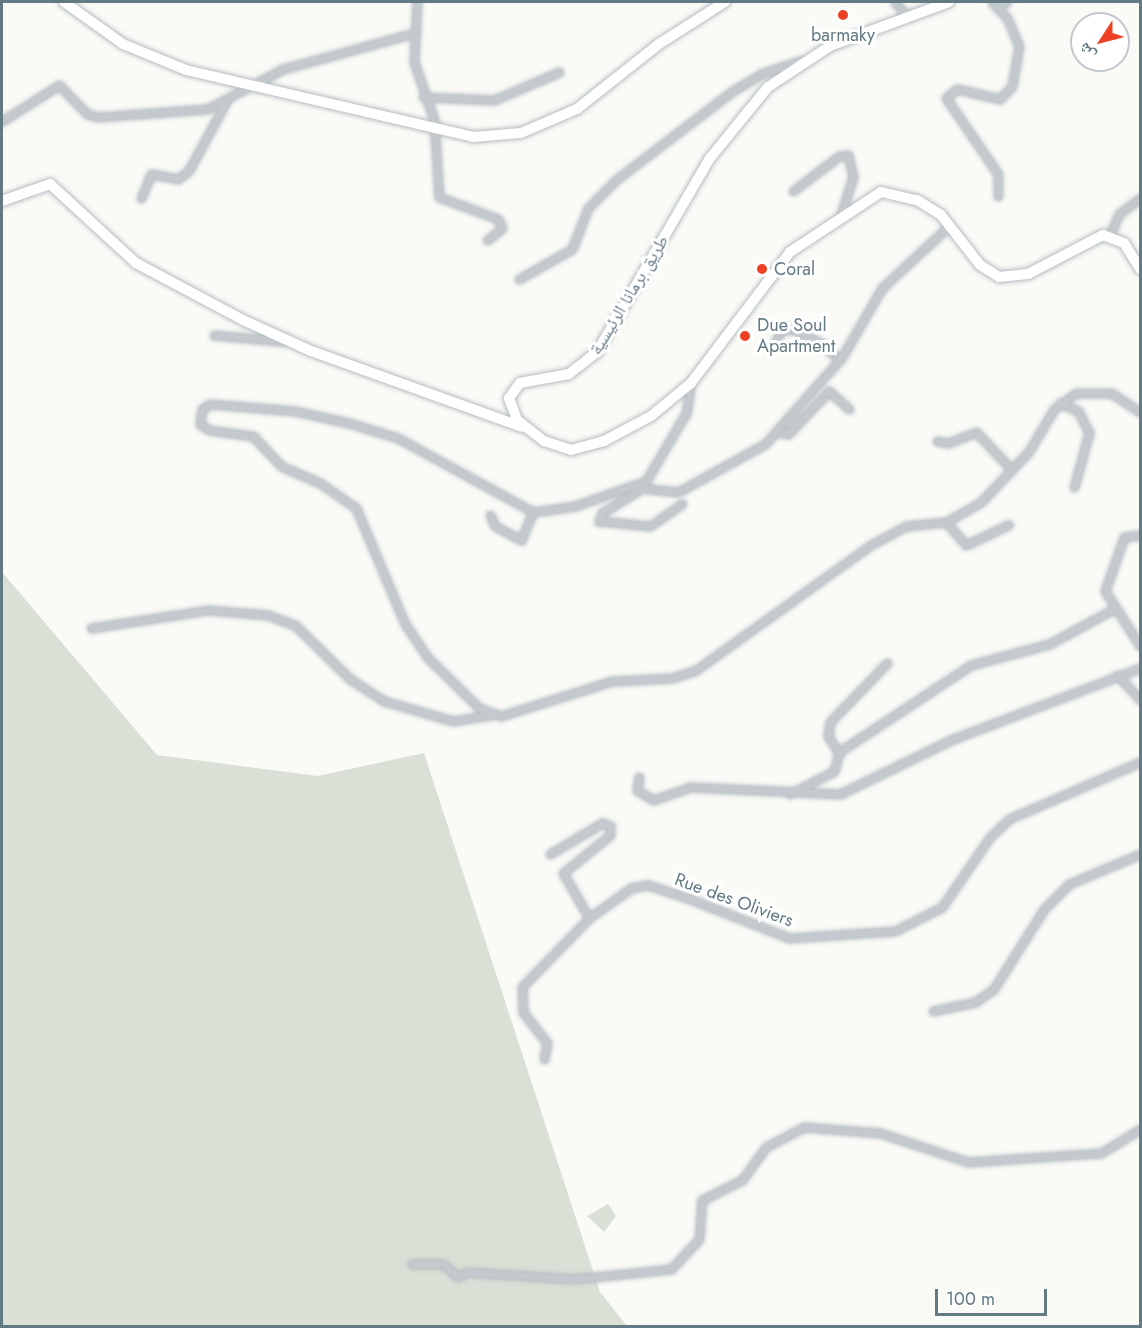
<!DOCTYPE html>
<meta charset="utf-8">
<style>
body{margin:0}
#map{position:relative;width:1142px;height:1328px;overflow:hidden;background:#fafaf7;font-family:Jost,"Noto Naskh Arabic",sans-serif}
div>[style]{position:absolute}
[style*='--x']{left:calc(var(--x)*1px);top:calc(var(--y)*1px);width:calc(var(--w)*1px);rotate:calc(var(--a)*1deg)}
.green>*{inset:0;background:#dae0d6}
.roads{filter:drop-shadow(0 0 2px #b5bdc1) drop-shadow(0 0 2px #b5bdc1)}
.street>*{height:7px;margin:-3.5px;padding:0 3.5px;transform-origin:3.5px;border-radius:3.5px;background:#c3c9cc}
.secondary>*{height:10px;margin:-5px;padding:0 5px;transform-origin:5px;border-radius:5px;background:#fff}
.dots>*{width:16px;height:16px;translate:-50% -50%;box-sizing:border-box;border:3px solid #fff;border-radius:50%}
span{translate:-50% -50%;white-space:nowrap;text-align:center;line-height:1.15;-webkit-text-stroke:6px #fff;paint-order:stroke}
.poi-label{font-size:18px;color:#637984}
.left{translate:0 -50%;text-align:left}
.street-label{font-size:18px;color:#637984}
.frame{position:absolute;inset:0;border:3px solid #637984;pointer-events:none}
.north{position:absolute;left:1070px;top:12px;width:60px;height:60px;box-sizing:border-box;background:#fff;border:2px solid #c1c9ce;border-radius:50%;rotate:234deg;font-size:16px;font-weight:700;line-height:24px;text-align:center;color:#637984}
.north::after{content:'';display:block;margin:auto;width:21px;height:27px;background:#ed4024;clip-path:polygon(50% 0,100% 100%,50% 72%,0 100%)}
.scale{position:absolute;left:935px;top:1289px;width:112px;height:27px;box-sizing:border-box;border:3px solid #637984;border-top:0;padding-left:8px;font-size:18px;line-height:21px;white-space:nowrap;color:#637984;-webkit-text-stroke:4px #fff;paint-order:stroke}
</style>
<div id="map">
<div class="green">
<i style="clip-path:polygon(2px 572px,157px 755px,318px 776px,424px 753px,600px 1292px,627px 1326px,2px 1326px)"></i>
<i style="clip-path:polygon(608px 1204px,616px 1216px,604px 1232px,587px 1216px)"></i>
</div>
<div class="roads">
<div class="street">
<i style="--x:417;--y:2;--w:60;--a:92.9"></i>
<i style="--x:414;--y:62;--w:61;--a:71"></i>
<i style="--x:434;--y:120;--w:77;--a:86.3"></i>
<i style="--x:439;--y:197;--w:63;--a:20.4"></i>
<i style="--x:498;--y:219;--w:10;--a:66"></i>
<i style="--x:502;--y:228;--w:19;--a:141"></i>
<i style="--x:895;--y:2;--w:18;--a:49"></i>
<i style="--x:992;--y:2;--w:22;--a:47"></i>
<i style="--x:1007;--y:18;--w:30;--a:67"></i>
<i style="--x:1019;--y:46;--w:41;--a:99.9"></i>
<i style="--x:1012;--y:86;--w:18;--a:133"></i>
<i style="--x:1000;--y:99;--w:44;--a:-166.9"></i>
<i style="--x:957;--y:89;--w:14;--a:141"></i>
<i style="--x:946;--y:98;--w:92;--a:55.6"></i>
<i style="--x:998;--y:174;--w:22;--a:90"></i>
<i style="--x:996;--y:5;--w:11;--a:-15"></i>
<i style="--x:423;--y:97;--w:71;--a:2.4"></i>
<i style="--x:494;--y:100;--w:71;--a:-23.3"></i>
<i style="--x:2;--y:121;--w:67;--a:-32.3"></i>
<i style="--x:59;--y:85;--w:40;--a:46"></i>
<i style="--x:87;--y:114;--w:11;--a:15"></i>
<i style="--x:98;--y:117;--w:109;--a:-4.2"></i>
<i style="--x:207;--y:109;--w:86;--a:-27.8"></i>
<i style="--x:283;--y:69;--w:137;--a:-15.3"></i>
<i style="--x:793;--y:191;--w:58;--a:-37.3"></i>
<i style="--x:839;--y:156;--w:9;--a:-6"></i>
<i style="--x:848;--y:155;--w:23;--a:77"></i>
<i style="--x:853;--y:177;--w:39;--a:108"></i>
<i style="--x:141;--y:198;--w:26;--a:-67"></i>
<i style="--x:151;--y:174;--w:27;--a:10"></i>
<i style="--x:178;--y:179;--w:14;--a:-39"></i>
<i style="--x:189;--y:170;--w:80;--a:-61.5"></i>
<i style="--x:1110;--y:235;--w:23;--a:-67"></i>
<i style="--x:1119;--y:214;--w:26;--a:-37"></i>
<i style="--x:519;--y:279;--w:61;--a:-29.5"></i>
<i style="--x:572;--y:249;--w:44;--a:-68.7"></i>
<i style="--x:588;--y:208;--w:41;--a:-45"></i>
<i style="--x:617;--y:179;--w:143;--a:-37.3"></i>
<i style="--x:731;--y:92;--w:37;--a:-31"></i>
<i style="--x:763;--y:73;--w:41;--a:-18.4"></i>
<i style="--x:214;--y:335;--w:77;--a:5.2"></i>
<i style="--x:776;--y:340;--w:12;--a:-59"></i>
<i style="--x:782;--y:330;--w:10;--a:-6"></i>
<i style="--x:792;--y:329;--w:32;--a:26"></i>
<i style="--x:821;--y:343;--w:25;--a:43"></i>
<i style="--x:691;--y:383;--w:30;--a:99"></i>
<i style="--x:686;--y:413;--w:79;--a:120.5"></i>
<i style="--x:646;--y:481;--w:75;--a:160.6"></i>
<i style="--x:575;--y:506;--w:42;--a:171.9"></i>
<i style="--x:533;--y:512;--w:154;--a:-151.3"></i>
<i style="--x:398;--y:438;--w:51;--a:-163"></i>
<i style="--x:349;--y:423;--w:55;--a:-167.5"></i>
<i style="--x:295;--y:411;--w:85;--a:-175.3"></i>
<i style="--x:210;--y:404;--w:9;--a:148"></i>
<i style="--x:202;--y:409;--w:15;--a:98"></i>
<i style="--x:200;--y:424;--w:11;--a:34"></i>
<i style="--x:209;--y:430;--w:44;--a:7.8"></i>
<i style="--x:253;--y:436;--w:41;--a:47"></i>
<i style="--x:281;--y:466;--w:43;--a:23.6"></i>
<i style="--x:320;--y:483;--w:44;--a:34.8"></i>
<i style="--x:356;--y:508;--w:126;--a:67.1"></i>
<i style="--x:405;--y:624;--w:41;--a:55.9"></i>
<i style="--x:428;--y:658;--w:71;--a:44.4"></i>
<i style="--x:479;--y:708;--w:23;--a:20"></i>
<i style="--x:501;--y:716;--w:116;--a:-17.5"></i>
<i style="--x:612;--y:681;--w:60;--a:-2.9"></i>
<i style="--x:672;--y:678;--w:25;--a:-18"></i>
<i style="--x:696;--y:670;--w:213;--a:-35.6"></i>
<i style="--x:869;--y:546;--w:42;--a:-28.4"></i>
<i style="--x:906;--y:526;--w:40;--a:-5.7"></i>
<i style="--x:946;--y:522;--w:40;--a:-29.7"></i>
<i style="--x:981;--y:502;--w:70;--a:-46.7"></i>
<i style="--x:1029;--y:451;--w:49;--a:-59.2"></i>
<i style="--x:1054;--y:409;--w:27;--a:-36"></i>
<i style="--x:1076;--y:393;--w:35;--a:0"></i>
<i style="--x:1111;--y:393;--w:35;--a:33"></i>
<i style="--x:1060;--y:403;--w:20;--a:24"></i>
<i style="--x:1078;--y:411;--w:25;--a:63"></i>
<i style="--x:1089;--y:433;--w:56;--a:105.5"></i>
<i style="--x:777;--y:432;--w:11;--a:10"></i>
<i style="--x:788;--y:434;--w:59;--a:-46.4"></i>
<i style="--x:829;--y:391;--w:27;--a:42"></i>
<i style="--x:937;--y:441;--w:11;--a:10"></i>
<i style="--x:948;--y:443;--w:30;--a:-21"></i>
<i style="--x:976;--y:432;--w:52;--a:46.5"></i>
<i style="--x:632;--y:487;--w:46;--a:6.2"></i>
<i style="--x:678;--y:492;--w:99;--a:-28.9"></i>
<i style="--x:765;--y:444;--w:116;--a:-48.5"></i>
<i style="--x:842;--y:357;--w:80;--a:-59.9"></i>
<i style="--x:882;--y:288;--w:93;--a:-42.8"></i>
<i style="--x:639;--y:490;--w:44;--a:148.1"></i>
<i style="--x:602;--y:513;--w:9;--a:111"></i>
<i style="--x:599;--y:521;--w:51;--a:5.6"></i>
<i style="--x:650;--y:526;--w:39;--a:-35"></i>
<i style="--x:490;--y:515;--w:12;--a:66"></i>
<i style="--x:495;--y:526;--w:30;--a:28"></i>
<i style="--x:521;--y:540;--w:30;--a:-67"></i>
<i style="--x:946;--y:522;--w:30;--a:49"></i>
<i style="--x:966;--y:545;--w:47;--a:-25.5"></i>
<i style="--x:1140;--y:535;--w:16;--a:173"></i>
<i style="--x:1124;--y:537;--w:57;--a:109.4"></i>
<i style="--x:1105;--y:591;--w:65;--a:57.5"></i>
<i style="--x:91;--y:628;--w:118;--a:-8.7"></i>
<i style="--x:208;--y:610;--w:60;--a:4.8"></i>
<i style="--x:268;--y:615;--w:30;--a:21"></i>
<i style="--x:296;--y:626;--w:76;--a:44.5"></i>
<i style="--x:350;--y:679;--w:40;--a:32.9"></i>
<i style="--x:384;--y:701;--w:72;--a:16.2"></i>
<i style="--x:453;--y:721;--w:39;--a:-9"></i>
<i style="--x:1117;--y:675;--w:34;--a:47"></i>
<i style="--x:839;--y:752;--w:158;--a:-33.4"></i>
<i style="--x:971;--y:665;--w:81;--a:-15.1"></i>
<i style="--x:1049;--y:644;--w:72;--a:-28.4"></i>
<i style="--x:639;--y:777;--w:13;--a:99"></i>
<i style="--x:637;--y:790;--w:19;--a:32"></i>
<i style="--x:653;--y:800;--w:39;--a:-19"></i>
<i style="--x:690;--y:787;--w:150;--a:2.7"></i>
<i style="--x:840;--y:794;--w:126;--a:-26"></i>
<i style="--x:953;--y:739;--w:200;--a:-20.8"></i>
<i style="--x:790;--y:794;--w:50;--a:-27.6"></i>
<i style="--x:834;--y:771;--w:18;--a:-74"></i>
<i style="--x:839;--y:754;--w:21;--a:-121"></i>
<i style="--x:828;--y:736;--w:14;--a:-82"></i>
<i style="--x:830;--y:722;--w:82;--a:-46"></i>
<i style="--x:550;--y:854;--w:61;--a:-30.8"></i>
<i style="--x:602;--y:823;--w:9;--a:21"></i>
<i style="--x:610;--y:826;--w:9;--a:90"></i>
<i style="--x:610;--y:835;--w:60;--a:141"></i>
<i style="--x:563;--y:873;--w:52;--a:60"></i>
<i style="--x:933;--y:1011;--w:43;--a:-12.1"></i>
<i style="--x:975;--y:1002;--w:22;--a:-34"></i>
<i style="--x:993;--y:990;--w:96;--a:-57.8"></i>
<i style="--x:1044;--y:909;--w:35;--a:-45"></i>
<i style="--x:1069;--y:884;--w:77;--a:-22.9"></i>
<i style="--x:544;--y:1059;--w:16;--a:-79"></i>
<i style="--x:547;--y:1043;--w:39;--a:-128"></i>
<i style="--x:523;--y:1012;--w:25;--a:-92"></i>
<i style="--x:522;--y:987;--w:96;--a:-45.8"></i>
<i style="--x:589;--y:918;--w:52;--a:-35.5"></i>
<i style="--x:631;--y:888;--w:17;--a:-10"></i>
<i style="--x:648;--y:885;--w:39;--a:18"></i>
<i style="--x:685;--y:897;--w:112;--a:21.5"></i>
<i style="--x:789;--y:938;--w:106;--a:-3.8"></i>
<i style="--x:895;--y:931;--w:53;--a:-27.1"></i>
<i style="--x:942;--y:907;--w:85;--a:-55.6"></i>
<i style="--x:990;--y:837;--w:26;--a:-43"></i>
<i style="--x:1009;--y:819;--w:143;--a:-23.5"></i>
<i style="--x:412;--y:1264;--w:31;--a:0"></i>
<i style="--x:443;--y:1264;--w:20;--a:41"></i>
<i style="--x:458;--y:1277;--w:10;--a:-29"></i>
<i style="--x:467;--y:1272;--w:107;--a:3.7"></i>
<i style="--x:574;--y:1279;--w:98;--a:-5.9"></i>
<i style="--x:671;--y:1269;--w:41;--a:-47"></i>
<i style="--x:699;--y:1239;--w:39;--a:-86"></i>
<i style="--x:702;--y:1200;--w:45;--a:-26.6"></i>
<i style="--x:742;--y:1180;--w:41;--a:-54"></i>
<i style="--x:766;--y:1147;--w:43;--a:-27.8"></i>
<i style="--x:804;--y:1127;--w:76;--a:4.5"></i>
<i style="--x:880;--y:1133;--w:93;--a:18.2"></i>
<i style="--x:968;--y:1162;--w:133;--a:-3.9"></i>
<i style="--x:1101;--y:1153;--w:46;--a:-31.6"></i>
</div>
<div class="secondary">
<i style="--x:64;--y:2;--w:72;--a:35.4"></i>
<i style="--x:123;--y:44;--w:68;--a:22.4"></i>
<i style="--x:186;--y:70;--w:295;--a:13.1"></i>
<i style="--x:473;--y:137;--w:48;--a:-4.8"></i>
<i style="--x:521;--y:133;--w:61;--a:-23.2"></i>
<i style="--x:577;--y:109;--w:105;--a:-38.4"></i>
<i style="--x:659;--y:44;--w:78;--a:-32.5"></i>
<i style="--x:949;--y:2;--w:127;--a:159.7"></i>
<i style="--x:830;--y:46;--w:74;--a:146.5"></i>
<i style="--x:768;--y:87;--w:92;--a:129.2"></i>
<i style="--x:710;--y:158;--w:225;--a:120.2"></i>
<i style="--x:597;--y:352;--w:36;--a:142"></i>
<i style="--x:569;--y:374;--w:50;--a:169.6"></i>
<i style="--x:520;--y:383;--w:19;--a:126"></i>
<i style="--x:509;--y:398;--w:23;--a:70"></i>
<i style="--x:517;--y:420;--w:34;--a:38"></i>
<i style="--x:544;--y:441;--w:28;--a:18"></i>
<i style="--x:571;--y:450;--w:34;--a:-15"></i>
<i style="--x:604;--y:441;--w:53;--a:-28"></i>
<i style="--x:651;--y:416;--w:52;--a:-39.5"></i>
<i style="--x:691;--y:383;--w:164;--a:-52.9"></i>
<i style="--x:790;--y:252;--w:109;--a:-33.4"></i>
<i style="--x:881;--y:192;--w:37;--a:13"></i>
<i style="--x:917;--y:200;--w:28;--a:32"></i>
<i style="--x:941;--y:215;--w:63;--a:52"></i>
<i style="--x:980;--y:265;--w:22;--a:32"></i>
<i style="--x:999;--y:277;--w:29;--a:-6"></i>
<i style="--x:1028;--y:274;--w:85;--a:-27.5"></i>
<i style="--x:1103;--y:235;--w:22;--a:21"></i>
<i style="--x:1124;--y:243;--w:31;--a:58"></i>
<i style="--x:2;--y:201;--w:51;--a:-19.5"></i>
<i style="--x:50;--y:184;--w:117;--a:42.6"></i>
<i style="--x:136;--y:263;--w:121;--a:28"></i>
<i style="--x:243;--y:320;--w:75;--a:24.5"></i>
<i style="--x:311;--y:351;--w:224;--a:19.8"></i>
</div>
</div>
<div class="dots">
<i style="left:843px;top:15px;background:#ed4024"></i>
<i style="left:762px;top:269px;background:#ed4024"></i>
<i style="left:745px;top:336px;background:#ed4024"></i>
</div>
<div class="poi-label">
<span style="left:843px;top:35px">barmaky</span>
<span class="left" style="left:774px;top:269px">Coral</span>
<span class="left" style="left:757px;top:336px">Due Soul<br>Apartment</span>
</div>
<div class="street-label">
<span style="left:629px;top:295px;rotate:-59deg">طريق برمانا الرئيسية</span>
<span style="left:734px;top:900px;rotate:20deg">Rue des Oliviers</span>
</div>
<div class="frame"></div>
<div class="north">ش</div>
<div class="scale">100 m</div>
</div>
